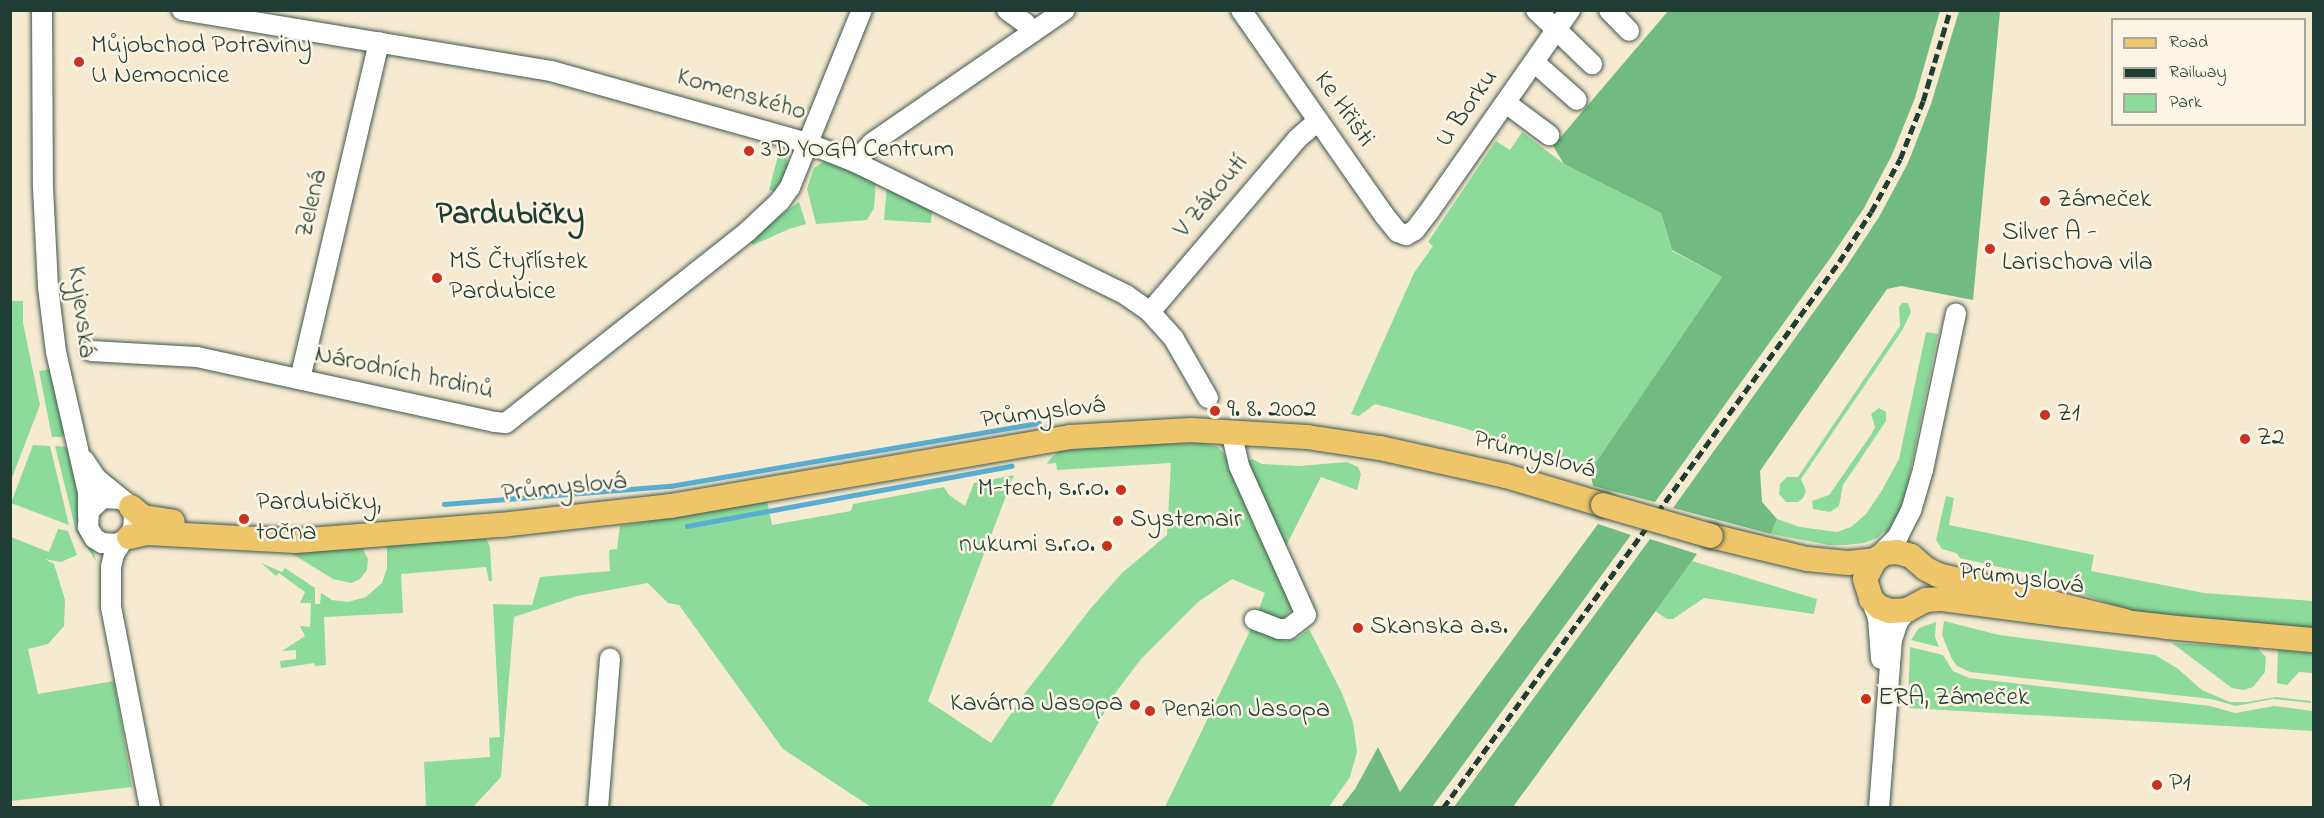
<!DOCTYPE html>
<meta charset="utf-8">
<style>
body{margin:0}
#map{position:relative;width:2324px;height:818px;overflow:hidden;background:#f6ead1;font-family:"Indie Flower",sans-serif}
div>[style]{position:absolute}
[style*='--x']{left:calc(var(--x)*1px);top:calc(var(--y)*1px);width:calc(var(--w)*1px);rotate:calc(var(--a)*1deg)}
.green>*{inset:0;background:#8cdb9a}
.forest>*{inset:0;background:#71bb82}
.stream>*{height:4.5px;margin:-2.25px;padding:0 2.25px;transform-origin:2.25px;border-radius:2.25px;background:#57add3}
.roads{filter:drop-shadow(0 0 2px #3f574c) drop-shadow(0 0 2px #3f574c)}
.minor>*{height:20px;margin:-10px;padding:0 10px;transform-origin:10px;border-radius:10px;background:#fff}
.major>*{height:24px;margin:-12px;padding:0 12px;transform-origin:12px;border-radius:12px;background:#eec569}
.rail>*{height:4.5px;margin-top:-2.25px;transform-origin:0;background:repeating-linear-gradient(90deg,#1f3d34 0 9px,transparent 0 13.5px)}
.bridges{filter:drop-shadow(0 0 2px #3f574c) drop-shadow(0 0 2px #3f574c)}
.major-bridge>*{height:24px;margin:-12px;padding:0 12px;transform-origin:12px;border-radius:12px;background:#eec569}
.dots>*{width:16px;height:16px;translate:-50% -50%;box-sizing:border-box;border:3px solid #fcf5e5;border-radius:50%}
span{translate:-50% -50%;white-space:nowrap;text-align:center;line-height:1.15;-webkit-text-stroke:5px #fcf5e5;paint-order:stroke}
.poi-label{font-size:26px;color:#1f3d34}
.left{translate:0 -50%;text-align:left}
.right{translate:-100% -50%;text-align:right}
.street-label{font-size:26px;color:#1f3d34}
.district-label{font-size:32px;color:#1f3d34;font-weight:700}
.frame{position:absolute;inset:0;border:12px solid #1f3d34;pointer-events:none}
.legend{position:absolute;left:2111px;top:18px;width:195px;height:108px;box-sizing:border-box;background:#fcf5e5;border:2px solid #a4ab9e;margin:0;padding:8px 10px;list-style:none;font-size:18px;color:#1f3d34}
.legend li{display:flex;align-items:center;gap:12px;height:30px}
.legend b{width:30px;border:2px solid #a4ab9e}
</style>
<div id="map">
<div class="green">
<i style="clip-path:polygon(1522px 132px,1564px 164px,1661px 213px,1672px 251px,1722px 277px,1590px 471px,1464px 428px,1375px 404px,1359px 416px,1351px 414px,1414px 273px,1433px 246px,1428px 242px,1496px 141px,1510px 150px)"></i>
<i style="clip-path:polygon(779px 152px,786px 154px,788px 166px,777px 192px,769px 190px)"></i>
<i style="clip-path:polygon(825px 161px,876px 180px,874px 208px,867px 220px,816px 224px,807px 189px,814px 168px)"></i>
<i style="clip-path:polygon(887px 186px,932px 207px,931px 223px,884px 220px)"></i>
<i style="clip-path:polygon(799px 202px,806px 224px,789px 229px,753px 245px,748px 239px)"></i>
<i style="clip-path:polygon(11px 301px,23px 301px,23px 323px,40px 405px,11px 480px)"></i>
<i style="clip-path:polygon(1902px 303px,1908px 303px,1911px 312px,1903px 329px,1801px 479px,1806px 491px,1803px 498px,1798px 502px,1786px 502px,1779px 494px,1780px 484px,1787px 477px,1798px 477px,1900px 326px,1899px 307px)"></i>
<i style="clip-path:polygon(1926px 332px,1938px 334px,1902px 512px,1891px 531px,1883px 532px,1877px 538px,1864px 543px,1845px 545px,1829px 545px,1771px 534px,1777px 519px,1800px 527px,1837px 532px,1851px 527px,1866px 514px,1881px 492px,1899px 459px)"></i>
<i style="clip-path:polygon(51px 369px,65px 432px,62px 437px,52px 437px,39px 371px)"></i>
<i style="clip-path:polygon(1879px 408px,1886px 412px,1886px 421px,1843px 485px,1839px 506px,1830px 512px,1813px 509px,1812px 501px,1829px 495px,1871px 435px,1875px 427px,1871px 414px)"></i>
<i style="clip-path:polygon(1202px 443px,1218px 447px,1226px 456px,1292px 598px,1293px 607px,1282px 620px,1257px 614px,1265px 593px,1232px 579px,1198px 602px,1141px 659px,1116px 692px,1051px 807px,871px 807px,783px 749px,679px 605px,668px 603px,648px 583px,577px 596px,514px 617px,501px 777px,473px 807px,426px 807px,424px 762px,490px 757px,489px 738px,500px 737px,493px 604px,532px 605px,540px 577px,610px 571px,609px 550px,617px 549px,620px 526px,767px 501px,772px 525px,851px 511px,853px 504px,944px 487px,949px 495px,965px 506px,974px 483px,1014px 475px,928px 701px,991px 743px,1025px 693px,1091px 608px,1122px 573px,1167px 535px,1171px 463px,1057px 470px,1056px 463px,1047px 464px,1050px 459px,1059px 451px,1068px 450px,1144px 444px)"></i>
<i style="clip-path:polygon(33px 445px,50px 446px,69px 525px,11px 503px)"></i>
<i style="clip-path:polygon(55px 446px,67px 447px,79px 480px,79px 522px,76px 524px,78px 530px,87px 537px,93px 549px,96px 561px,76px 531px)"></i>
<i style="clip-path:polygon(1252px 459px,1262px 464px,1299px 466px,1347px 462px,1358px 467px,1361px 474px,1357px 490px,1321px 477px,1286px 546px,1246px 462px)"></i>
<i style="clip-path:polygon(1946px 496px,1954px 498px,1949px 525px,2094px 555px,2091px 571px,2204px 593px,2313px 601px,2313px 629px,2130px 611px,2077px 592px,2079px 585px,1960px 558px,1956px 553px,1942px 549px,1936px 540px)"></i>
<i style="clip-path:polygon(58px 529px,68px 531px,77px 555px,61px 562px,45px 559px,54px 564px,65px 600px,64px 626px,48px 644px,28px 649px,38px 694px,114px 681px,132px 787px,11px 801px,11px 537px,49px 552px)"></i>
<i style="clip-path:polygon(486px 538px,490px 547px,492px 581px,489px 581px,486px 567px,401px 574px,403px 613px,324px 617px,326px 665px,315px 666px,314px 663px,281px 668px,280px 661px,296px 659px,296px 650px,282px 651px,305px 636px,300px 626px,310px 627px,311px 603px,300px 603px,305px 592px,279px 573px,276px 576px,261px 563px,282px 572px,285px 568px,315px 588px,315px 604px,320px 604px,321px 593px,332px 600px,348px 602px,366px 597px,382px 583px,387px 568px,387px 545px)"></i>
<i style="clip-path:polygon(362px 547px,368px 559px,367px 570px,360px 579px,351px 583px,333px 579px,286px 550px)"></i>
<i style="clip-path:polygon(1692px 561px,1817px 599px,1814px 614px,1704px 598px,1673px 619px,1667px 619px,1655px 611px)"></i>
<i style="clip-path:polygon(1944px 621px,1999px 635px,2155px 655px,2177px 668px,2202px 690px,2230px 702px,2247px 702px,2276px 697px,2311px 701px,2311px 703px,2273px 699px,2236px 706px,2211px 699px,1970px 672px,1957px 666px,1952px 659px,1942px 635px)"></i>
<i style="clip-path:polygon(1936px 622px,1935px 637px,1939px 647px,1911px 640px,1919px 628px)"></i>
<i style="clip-path:polygon(1251px 629px,1285px 641px,1298px 638px,1309px 629px,1341px 691px,1353px 722px,1357px 752px,1350px 777px,1329px 807px,1165px 807px)"></i>
<i style="clip-path:polygon(2172px 643px,2257px 648px,2266px 657px,2265px 672px,2253px 687px,2244px 690px,2232px 688px)"></i>
<i style="clip-path:polygon(1910px 647px,1943px 655px,1953px 671px,1969px 678px,2210px 706px,2235px 713px,2274px 706px,2313px 711px,2313px 731px,1908px 708px)"></i>
<i style="clip-path:polygon(2278px 650px,2313px 653px,2313px 673px,2299px 672px,2287px 685px,2277px 683px)"></i>
</div>
<div class="forest">
<i style="clip-path:polygon(1669px 10px,1940px 11px,1915px 98px,1892px 155px,1864px 208px,1831px 257px,1655px 502px,1593px 486px,1590px 471px,1722px 277px,1672px 250px,1661px 213px,1564px 164px,1553px 146px)"></i>
<i style="clip-path:polygon(1959px 11px,2000px 11px,1973px 300px,1901px 286px,1887px 289px,1760px 471px,1762px 502px,1777px 519px,1771px 534px,1673px 508px,1846px 267px,1879px 217px,1908px 163px,1931px 104px)"></i>
<i style="clip-path:polygon(1598px 524px,1631px 535px,1432px 807px,1341px 807px,1355px 789px,1378px 747px,1400px 792px)"></i>
<i style="clip-path:polygon(1650px 539px,1697px 554px,1513px 807px,1454px 807px)"></i>
</div>
<div class="stream">
<i style="--x:444;--y:504;--w:227;--a:-4.6"></i>
<i style="--x:670;--y:486;--w:374;--a:-9.7"></i>
<i style="--x:687;--y:526;--w:330;--a:-10.5"></i>
</div>
<div class="roads">
<div class="minor">
<i style="--x:42;--y:10;--w:178;--a:89.7"></i>
<i style="--x:43;--y:188;--w:99;--a:87.1"></i>
<i style="--x:48;--y:287;--w:65;--a:83"></i>
<i style="--x:56;--y:352;--w:145;--a:77.2"></i>
<i style="--x:88;--y:493;--w:23;--a:90"></i>
<i style="--x:182;--y:10;--w:374;--a:9.4"></i>
<i style="--x:551;--y:71;--w:266;--a:15.7"></i>
<i style="--x:807;--y:143;--w:52;--a:21.6"></i>
<i style="--x:855;--y:162;--w:302;--a:26.1"></i>
<i style="--x:1126;--y:295;--w:29;--a:35"></i>
<i style="--x:1150;--y:312;--w:36;--a:48"></i>
<i style="--x:1174;--y:339;--w:68;--a:60"></i>
<i style="--x:1007;--y:10;--w:22;--a:36"></i>
<i style="--x:1025;--y:23;--w:12;--a:48"></i>
<i style="--x:1241;--y:10;--w:250;--a:55.1"></i>
<i style="--x:1384;--y:215;--w:22;--a:51"></i>
<i style="--x:1398;--y:232;--w:9;--a:21"></i>
<i style="--x:1406;--y:235;--w:10;--a:-29"></i>
<i style="--x:1415;--y:230;--w:21;--a:-53"></i>
<i style="--x:1428;--y:213;--w:248;--a:-55"></i>
<i style="--x:1536;--y:10;--w:78;--a:44"></i>
<i style="--x:1609;--y:10;--w:29;--a:46"></i>
<i style="--x:1534;--y:62;--w:57;--a:41.5"></i>
<i style="--x:1506;--y:103;--w:54;--a:36.7"></i>
<i style="--x:855;--y:162;--w:25;--a:-48"></i>
<i style="--x:872;--y:143;--w:234;--a:-34.6"></i>
<i style="--x:1150;--y:312;--w:227;--a:-49.6"></i>
<i style="--x:1297;--y:139;--w:28;--a:-41"></i>
<i style="--x:91;--y:351;--w:106;--a:3.2"></i>
<i style="--x:197;--y:357;--w:305;--a:12.3"></i>
<i style="--x:495;--y:422;--w:11;--a:5"></i>
<i style="--x:506;--y:423;--w:308;--a:-38.4"></i>
<i style="--x:747;--y:232;--w:45;--a:-43.2"></i>
<i style="--x:780;--y:201;--w:17;--a:-54"></i>
<i style="--x:790;--y:187;--w:191;--a:-67.9"></i>
<i style="--x:300;--y:379;--w:346;--a:-76.8"></i>
<i style="--x:1231;--y:431;--w:36;--a:77"></i>
<i style="--x:1239;--y:466;--w:163;--a:65.8"></i>
<i style="--x:1306;--y:615;--w:23;--a:142"></i>
<i style="--x:1288;--y:629;--w:9;--a:180"></i>
<i style="--x:1279;--y:629;--w:26;--a:-159"></i>
<i style="--x:84;--y:460;--w:23;--a:56"></i>
<i style="--x:97;--y:479;--w:40;--a:39"></i>
<i style="--x:128;--y:504;--w:13;--a:61"></i>
<i style="--x:134;--y:515;--w:14;--a:94"></i>
<i style="--x:133;--y:529;--w:12;--a:125"></i>
<i style="--x:126;--y:539;--w:10;--a:151"></i>
<i style="--x:117;--y:544;--w:15;--a:-176"></i>
<i style="--x:102;--y:543;--w:9;--a:-148"></i>
<i style="--x:94;--y:538;--w:13;--a:-119"></i>
<i style="--x:88;--y:527;--w:16;--a:-86"></i>
<i style="--x:89;--y:511;--w:19;--a:-43"></i>
<i style="--x:103;--y:498;--w:18;--a:3"></i>
<i style="--x:121;--y:543;--w:13;--a:122"></i>
<i style="--x:114;--y:554;--w:13;--a:103"></i>
<i style="--x:111;--y:567;--w:40;--a:90"></i>
<i style="--x:111;--y:607;--w:205;--a:79"></i>
<i style="--x:1879;--y:556;--w:28;--a:-46"></i>
<i style="--x:1898;--y:536;--w:28;--a:-63"></i>
<i style="--x:1911;--y:511;--w:43;--a:-73.7"></i>
<i style="--x:1923;--y:470;--w:160;--a:-78.1"></i>
<i style="--x:1871;--y:599;--w:20;--a:70"></i>
<i style="--x:1878;--y:618;--w:41;--a:85.8"></i>
<i style="--x:598;--y:808;--w:150;--a:-85.4"></i>
<i style="--x:1879;--y:808;--w:169;--a:-85.6"></i>
<i style="--x:1892;--y:640;--w:19;--a:-72"></i>
<i style="--x:1898;--y:622;--w:15;--a:-53"></i>
</div>
<div class="major">
<i style="--x:131;--y:507;--w:16;--a:40"></i>
<i style="--x:143;--y:517;--w:30;--a:9"></i>
<i style="--x:1711;--y:536;--w:99;--a:13.5"></i>
<i style="--x:1807;--y:559;--w:41;--a:5.6"></i>
<i style="--x:1848;--y:563;--w:27;--a:-6"></i>
<i style="--x:129;--y:537;--w:18;--a:-13"></i>
<i style="--x:147;--y:533;--w:149;--a:3.1"></i>
<i style="--x:296;--y:541;--w:206;--a:-4.5"></i>
<i style="--x:501;--y:525;--w:171;--a:-6.4"></i>
<i style="--x:671;--y:506;--w:405;--a:-9.8"></i>
<i style="--x:1070;--y:437;--w:121;--a:-3.3"></i>
<i style="--x:1191;--y:430;--w:116;--a:3.5"></i>
<i style="--x:1307;--y:437;--w:74;--a:8.6"></i>
<i style="--x:1380;--y:448;--w:129;--a:12.5"></i>
<i style="--x:1506;--y:476;--w:101;--a:16.6"></i>
<i style="--x:2125;--y:621;--w:193;--a:-166.2"></i>
<i style="--x:1938;--y:575;--w:13;--a:-153"></i>
<i style="--x:1926;--y:569;--w:20;--a:-139"></i>
<i style="--x:1911;--y:556;--w:14;--a:-163"></i>
<i style="--x:1898;--y:552;--w:13;--a:176"></i>
<i style="--x:1885;--y:553;--w:12;--a:145"></i>
<i style="--x:1875;--y:560;--w:21;--a:118"></i>
<i style="--x:1865;--y:579;--w:21;--a:73"></i>
<i style="--x:1871;--y:599;--w:11;--a:45"></i>
<i style="--x:1879;--y:607;--w:12;--a:20"></i>
<i style="--x:1890;--y:611;--w:17;--a:-3"></i>
<i style="--x:1907;--y:610;--w:21;--a:-28"></i>
<i style="--x:1926;--y:600;--w:16;--a:-4"></i>
<i style="--x:1942;--y:599;--w:123;--a:7.5"></i>
<i style="--x:2064;--y:615;--w:104;--a:6.6"></i>
<i style="--x:2167;--y:627;--w:148;--a:5.1"></i>
</div>
</div>
<div class="rail">
<i style="--x:1443;--y:808;--w:674;--a:-54.05"></i>
<i style="--x:1839;--y:262;--w:59;--a:-57.4"></i>
<i style="--x:1871;--y:212;--w:60;--a:-61.3"></i>
<i style="--x:1900;--y:159;--w:62;--a:-68.4"></i>
<i style="--x:1923;--y:101;--w:95;--a:-73.5"></i>
</div>
<div class="bridges">
<div class="major-bridge">
<i style="--x:1603;--y:505;--w:112;--a:16"></i>
</div>
</div>
<div class="dots">
<i style="left:79px;top:62px;background:#c8321e"></i>
<i style="left:749px;top:151px;background:#c8321e"></i>
<i style="left:2045px;top:201px;background:#c8321e"></i>
<i style="left:1990px;top:249px;background:#c8321e"></i>
<i style="left:437px;top:278px;background:#c8321e"></i>
<i style="left:1215px;top:411px;background:#c8321e"></i>
<i style="left:2045px;top:415px;background:#c8321e"></i>
<i style="left:2245px;top:439px;background:#c8321e"></i>
<i style="left:1121px;top:490px;background:#c8321e"></i>
<i style="left:244px;top:519px;background:#c8321e"></i>
<i style="left:1118px;top:521px;background:#c8321e"></i>
<i style="left:1107px;top:546px;background:#c8321e"></i>
<i style="left:1358px;top:628px;background:#c8321e"></i>
<i style="left:1866px;top:699px;background:#c8321e"></i>
<i style="left:1135px;top:705px;background:#c8321e"></i>
<i style="left:1150px;top:711px;background:#c8321e"></i>
<i style="left:2157px;top:785px;background:#c8321e"></i>
</div>
<div class="poi-label">
<span class="left" style="left:91px;top:62px">Můjobchod Potraviny<br>U Nemocnice</span>
<span class="left" style="left:761px;top:151px">3D YOGA Centrum</span>
<span class="left" style="left:2057px;top:201px">Zámeček</span>
<span class="left" style="left:2002px;top:249px">Silver A -<br>Larischova vila</span>
<span class="left" style="left:449px;top:278px">MŠ Čtyřlístek<br>Pardubice</span>
<span class="left" style="left:1227px;top:411px">9. 8. 2002</span>
<span class="left" style="left:2057px;top:415px">Z1</span>
<span class="left" style="left:2257px;top:439px">Z2</span>
<span class="right" style="left:1109px;top:490px">M-tech, s.r.o.</span>
<span class="left" style="left:256px;top:519px">Pardubičky,<br>točna</span>
<span class="left" style="left:1130px;top:521px">Systemair</span>
<span class="right" style="left:1095px;top:546px">nukumi s.r.o.</span>
<span class="left" style="left:1370px;top:628px">Skanska a.s.</span>
<span class="left" style="left:1878px;top:699px">ERA, Zámeček</span>
<span class="right" style="left:1123px;top:705px">Kavárna Jasopa</span>
<span class="left" style="left:1162px;top:711px">Penzion Jasopa</span>
<span class="left" style="left:2169px;top:785px">P1</span>
</div>
<div class="street-label">
<span style="left:741px;top:96px;rotate:16deg">Komenského</span>
<span style="left:1468px;top:109px;rotate:-55deg">U Borku</span>
<span style="left:1343px;top:110px;rotate:55deg">Ke Hřišti</span>
<span style="left:1212px;top:197px;rotate:-50deg">V Zákoutí</span>
<span style="left:313px;top:204px;rotate:-77deg">Zelená</span>
<span style="left:80px;top:312px;rotate:83deg">Kyjevská</span>
<span style="left:404px;top:374px;rotate:12deg">Národních hrdinů</span>
<span style="left:1043px;top:414px;rotate:-7deg">Průmyslová</span>
<span style="left:1534px;top:456px;rotate:15deg">Průmyslová</span>
<span style="left:564px;top:489px;rotate:-6deg">Průmyslová</span>
<span style="left:2021px;top:580px;rotate:7deg">Průmyslová</span>
</div>
<div class="district-label">
<span style="left:510px;top:216px">Pardubičky</span>
</div>
<div class="frame"></div>
<ul class="legend">
<li><b style="height:8px;background:#eec569"></b>Road</li>
<li><b style="height:8px;background:#1f3d34"></b>Railway</li>
<li><b style="height:16px;background:#8cdb9a"></b>Park</li>
</ul>
</div>
